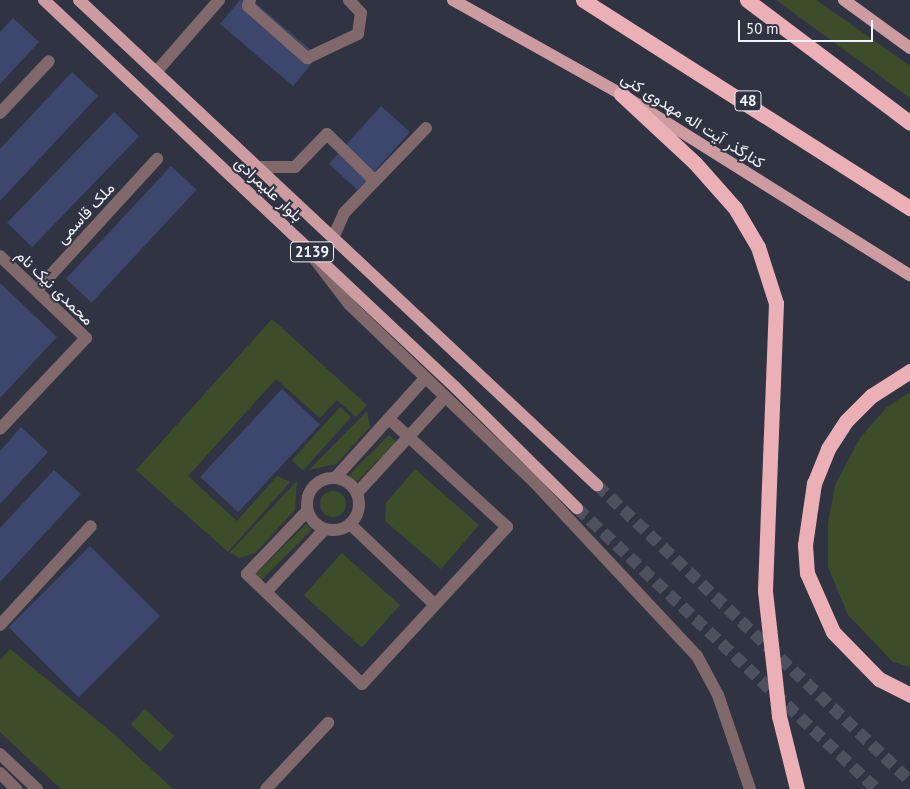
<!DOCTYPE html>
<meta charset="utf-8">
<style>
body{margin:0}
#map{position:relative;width:910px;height:789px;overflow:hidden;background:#303442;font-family:"PT Sans",Vazirmatn,sans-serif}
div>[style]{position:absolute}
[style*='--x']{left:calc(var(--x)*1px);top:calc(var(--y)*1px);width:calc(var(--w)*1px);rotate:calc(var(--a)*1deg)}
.green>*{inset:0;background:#3d4d29;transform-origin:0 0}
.round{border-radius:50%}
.building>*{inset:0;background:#3d466d;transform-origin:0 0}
.major-tunnel>*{height:12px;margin-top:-6px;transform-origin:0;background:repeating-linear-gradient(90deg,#4d515e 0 12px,transparent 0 18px)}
.minor>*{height:12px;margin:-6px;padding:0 6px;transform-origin:6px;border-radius:6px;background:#81696b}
.minor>.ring{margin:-6px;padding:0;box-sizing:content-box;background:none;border:12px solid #81696b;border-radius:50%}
.major>*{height:12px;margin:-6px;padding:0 6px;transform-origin:6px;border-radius:6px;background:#cc9ca0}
.highway>*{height:15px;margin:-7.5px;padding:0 7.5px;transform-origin:7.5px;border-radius:7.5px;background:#eab0b5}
span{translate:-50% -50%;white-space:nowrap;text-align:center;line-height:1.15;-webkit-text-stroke:4px #303442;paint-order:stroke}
.shield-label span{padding:1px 4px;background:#303442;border:1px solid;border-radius:4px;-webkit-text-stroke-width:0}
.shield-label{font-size:15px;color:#f1f3fc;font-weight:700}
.street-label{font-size:16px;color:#f1f3fc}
.scale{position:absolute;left:738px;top:20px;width:135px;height:22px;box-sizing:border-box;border:2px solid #f1f3fc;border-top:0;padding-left:6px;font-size:15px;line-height:18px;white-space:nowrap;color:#f1f3fc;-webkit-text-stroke:4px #303442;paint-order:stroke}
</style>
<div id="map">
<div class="green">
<i style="clip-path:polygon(776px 0,816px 0,889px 51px,910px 66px,910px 98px)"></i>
<i style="clip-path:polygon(272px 319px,367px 405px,356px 417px,337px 400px,320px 418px,276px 379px,188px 476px,237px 521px,277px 476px,290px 482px,228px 552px,136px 470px)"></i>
<i style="clip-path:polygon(910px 392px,910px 667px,893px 662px,848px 615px,828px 567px,828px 523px,835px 485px,860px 438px,887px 407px)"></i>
<i style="left:340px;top:407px;width:15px;height:72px;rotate:42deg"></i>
<i style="clip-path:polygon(367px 411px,370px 427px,336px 464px,309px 470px)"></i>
<i style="left:389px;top:435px;width:10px;height:57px;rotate:45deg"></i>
<i style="clip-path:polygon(415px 469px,479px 525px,441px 569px,385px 521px,386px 503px)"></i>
<i style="clip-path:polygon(297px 481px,295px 510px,255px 553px,239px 558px,230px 552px)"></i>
<i class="round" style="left:320px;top:491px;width:26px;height:26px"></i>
<i style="left:306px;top:524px;width:8px;height:73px;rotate:45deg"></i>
<i style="left:342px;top:553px;width:78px;height:57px;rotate:42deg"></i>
<i style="clip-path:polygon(10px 649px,115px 735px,173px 789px,61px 789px,0 732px,0 660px)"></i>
<i style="left:145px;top:709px;width:40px;height:21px;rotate:43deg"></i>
</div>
<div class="building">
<i style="clip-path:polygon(240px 0,252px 0,318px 56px,293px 86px,220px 24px)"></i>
<i style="clip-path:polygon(13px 18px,39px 42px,0 84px,0 32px)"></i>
<i style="clip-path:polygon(72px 72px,98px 96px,0 201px,0 149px)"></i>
<i style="left:381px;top:106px;width:39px;height:78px;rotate:42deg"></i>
<i style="left:114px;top:112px;width:35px;height:154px;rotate:44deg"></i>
<i style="left:171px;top:166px;width:35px;height:154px;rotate:43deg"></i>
<i style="clip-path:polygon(0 283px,57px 337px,0 398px)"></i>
<i style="left:282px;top:389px;width:52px;height:120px;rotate:43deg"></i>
<i style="clip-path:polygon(21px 427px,48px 452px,0 504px,0 451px)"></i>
<i style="clip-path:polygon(54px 470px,81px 494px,0 582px,0 528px)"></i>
<i style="left:90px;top:546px;width:99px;height:115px;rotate:45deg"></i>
</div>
<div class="major-tunnel">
<i style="--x:597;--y:485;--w:431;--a:43.4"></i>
<i style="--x:577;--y:508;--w:410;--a:43.2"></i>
</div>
<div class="minor">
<i style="--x:250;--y:0;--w:6;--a:108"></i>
<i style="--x:248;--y:6;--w:79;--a:41.4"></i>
<i style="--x:307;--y:58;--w:56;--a:-25.2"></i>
<i style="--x:358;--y:34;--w:21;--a:-82"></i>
<i style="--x:361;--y:13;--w:18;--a:-133"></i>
<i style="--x:156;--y:72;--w:96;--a:-48.8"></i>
<i style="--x:0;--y:113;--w:71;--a:-46.7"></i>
<i style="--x:257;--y:167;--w:38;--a:0"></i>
<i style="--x:295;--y:167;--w:46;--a:-45.9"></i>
<i style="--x:327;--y:134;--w:67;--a:44.4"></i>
<i style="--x:333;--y:238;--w:27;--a:-66"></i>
<i style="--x:344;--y:213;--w:118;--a:-46"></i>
<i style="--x:0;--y:256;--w:119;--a:43.6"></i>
<i style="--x:86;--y:338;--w:125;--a:133.4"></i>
<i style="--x:314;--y:258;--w:58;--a:52.7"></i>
<i style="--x:349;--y:304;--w:260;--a:43.9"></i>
<i style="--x:536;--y:484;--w:236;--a:46.9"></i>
<i style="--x:697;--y:656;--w:44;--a:61.7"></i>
<i style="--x:718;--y:695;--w:99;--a:71.2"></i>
<i style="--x:37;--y:290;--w:178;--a:-47.5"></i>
<i style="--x:336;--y:477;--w:133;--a:-48"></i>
<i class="ring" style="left:307px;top:478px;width:40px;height:40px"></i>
<i style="--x:357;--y:493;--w:130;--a:-47.5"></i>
<i style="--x:307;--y:511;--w:87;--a:133.6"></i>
<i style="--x:247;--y:574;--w:159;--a:43.7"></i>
<i style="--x:362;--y:684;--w:214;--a:-47.3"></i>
<i style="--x:507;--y:527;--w:160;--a:-137.5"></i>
<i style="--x:350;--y:524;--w:117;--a:43.6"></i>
<i style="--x:266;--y:592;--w:86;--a:-46.9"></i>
<i style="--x:0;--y:625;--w:134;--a:-47.4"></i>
<i style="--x:0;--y:754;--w:51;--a:43.4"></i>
<i style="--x:0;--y:773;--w:23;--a:45"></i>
<i style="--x:266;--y:789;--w:91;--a:-46.8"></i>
</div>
<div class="major">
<i style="--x:44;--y:0;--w:565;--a:43.28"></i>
<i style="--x:455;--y:387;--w:172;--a:44.8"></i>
<i style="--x:79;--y:0;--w:710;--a:43.12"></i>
<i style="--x:453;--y:0;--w:193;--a:29.2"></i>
<i style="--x:621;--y:94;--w:341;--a:32.1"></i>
<i style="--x:844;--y:0;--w:82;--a:36"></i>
</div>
<div class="highway">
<i style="--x:583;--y:0;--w:388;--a:32.5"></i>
<i style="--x:747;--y:0;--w:204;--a:37"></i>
<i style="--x:621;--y:94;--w:101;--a:43"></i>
<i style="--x:695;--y:163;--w:60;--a:48.4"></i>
<i style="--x:735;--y:208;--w:45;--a:59.5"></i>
<i style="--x:758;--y:247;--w:59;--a:72.2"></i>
<i style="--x:776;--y:303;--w:288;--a:92.2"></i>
<i style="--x:765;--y:591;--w:126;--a:83.6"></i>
<i style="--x:779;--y:716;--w:75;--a:76.1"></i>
<i style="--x:910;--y:371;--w:46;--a:147.3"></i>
<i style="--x:871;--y:396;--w:35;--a:135"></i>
<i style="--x:846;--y:421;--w:33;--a:123"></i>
<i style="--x:828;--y:449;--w:37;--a:112"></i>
<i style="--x:814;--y:483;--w:63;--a:98.3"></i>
<i style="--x:805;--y:545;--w:28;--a:86"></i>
<i style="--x:807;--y:573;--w:64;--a:66.2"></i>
<i style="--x:833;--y:632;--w:66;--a:45.6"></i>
<i style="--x:879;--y:679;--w:35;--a:27"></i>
</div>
<div class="shield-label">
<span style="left:748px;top:101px">48</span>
<span style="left:312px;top:252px">2139</span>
</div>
<div class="street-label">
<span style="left:693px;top:120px;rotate:32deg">کنارگذر آیت اله مهدوی کنی</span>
<span style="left:269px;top:189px;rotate:43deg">بلوار علیمرادی</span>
<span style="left:85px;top:213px;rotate:-47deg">ملک قاسمی</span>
<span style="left:55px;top:287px;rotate:44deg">محمدی نیک نام</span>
</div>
<div class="scale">50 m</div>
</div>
